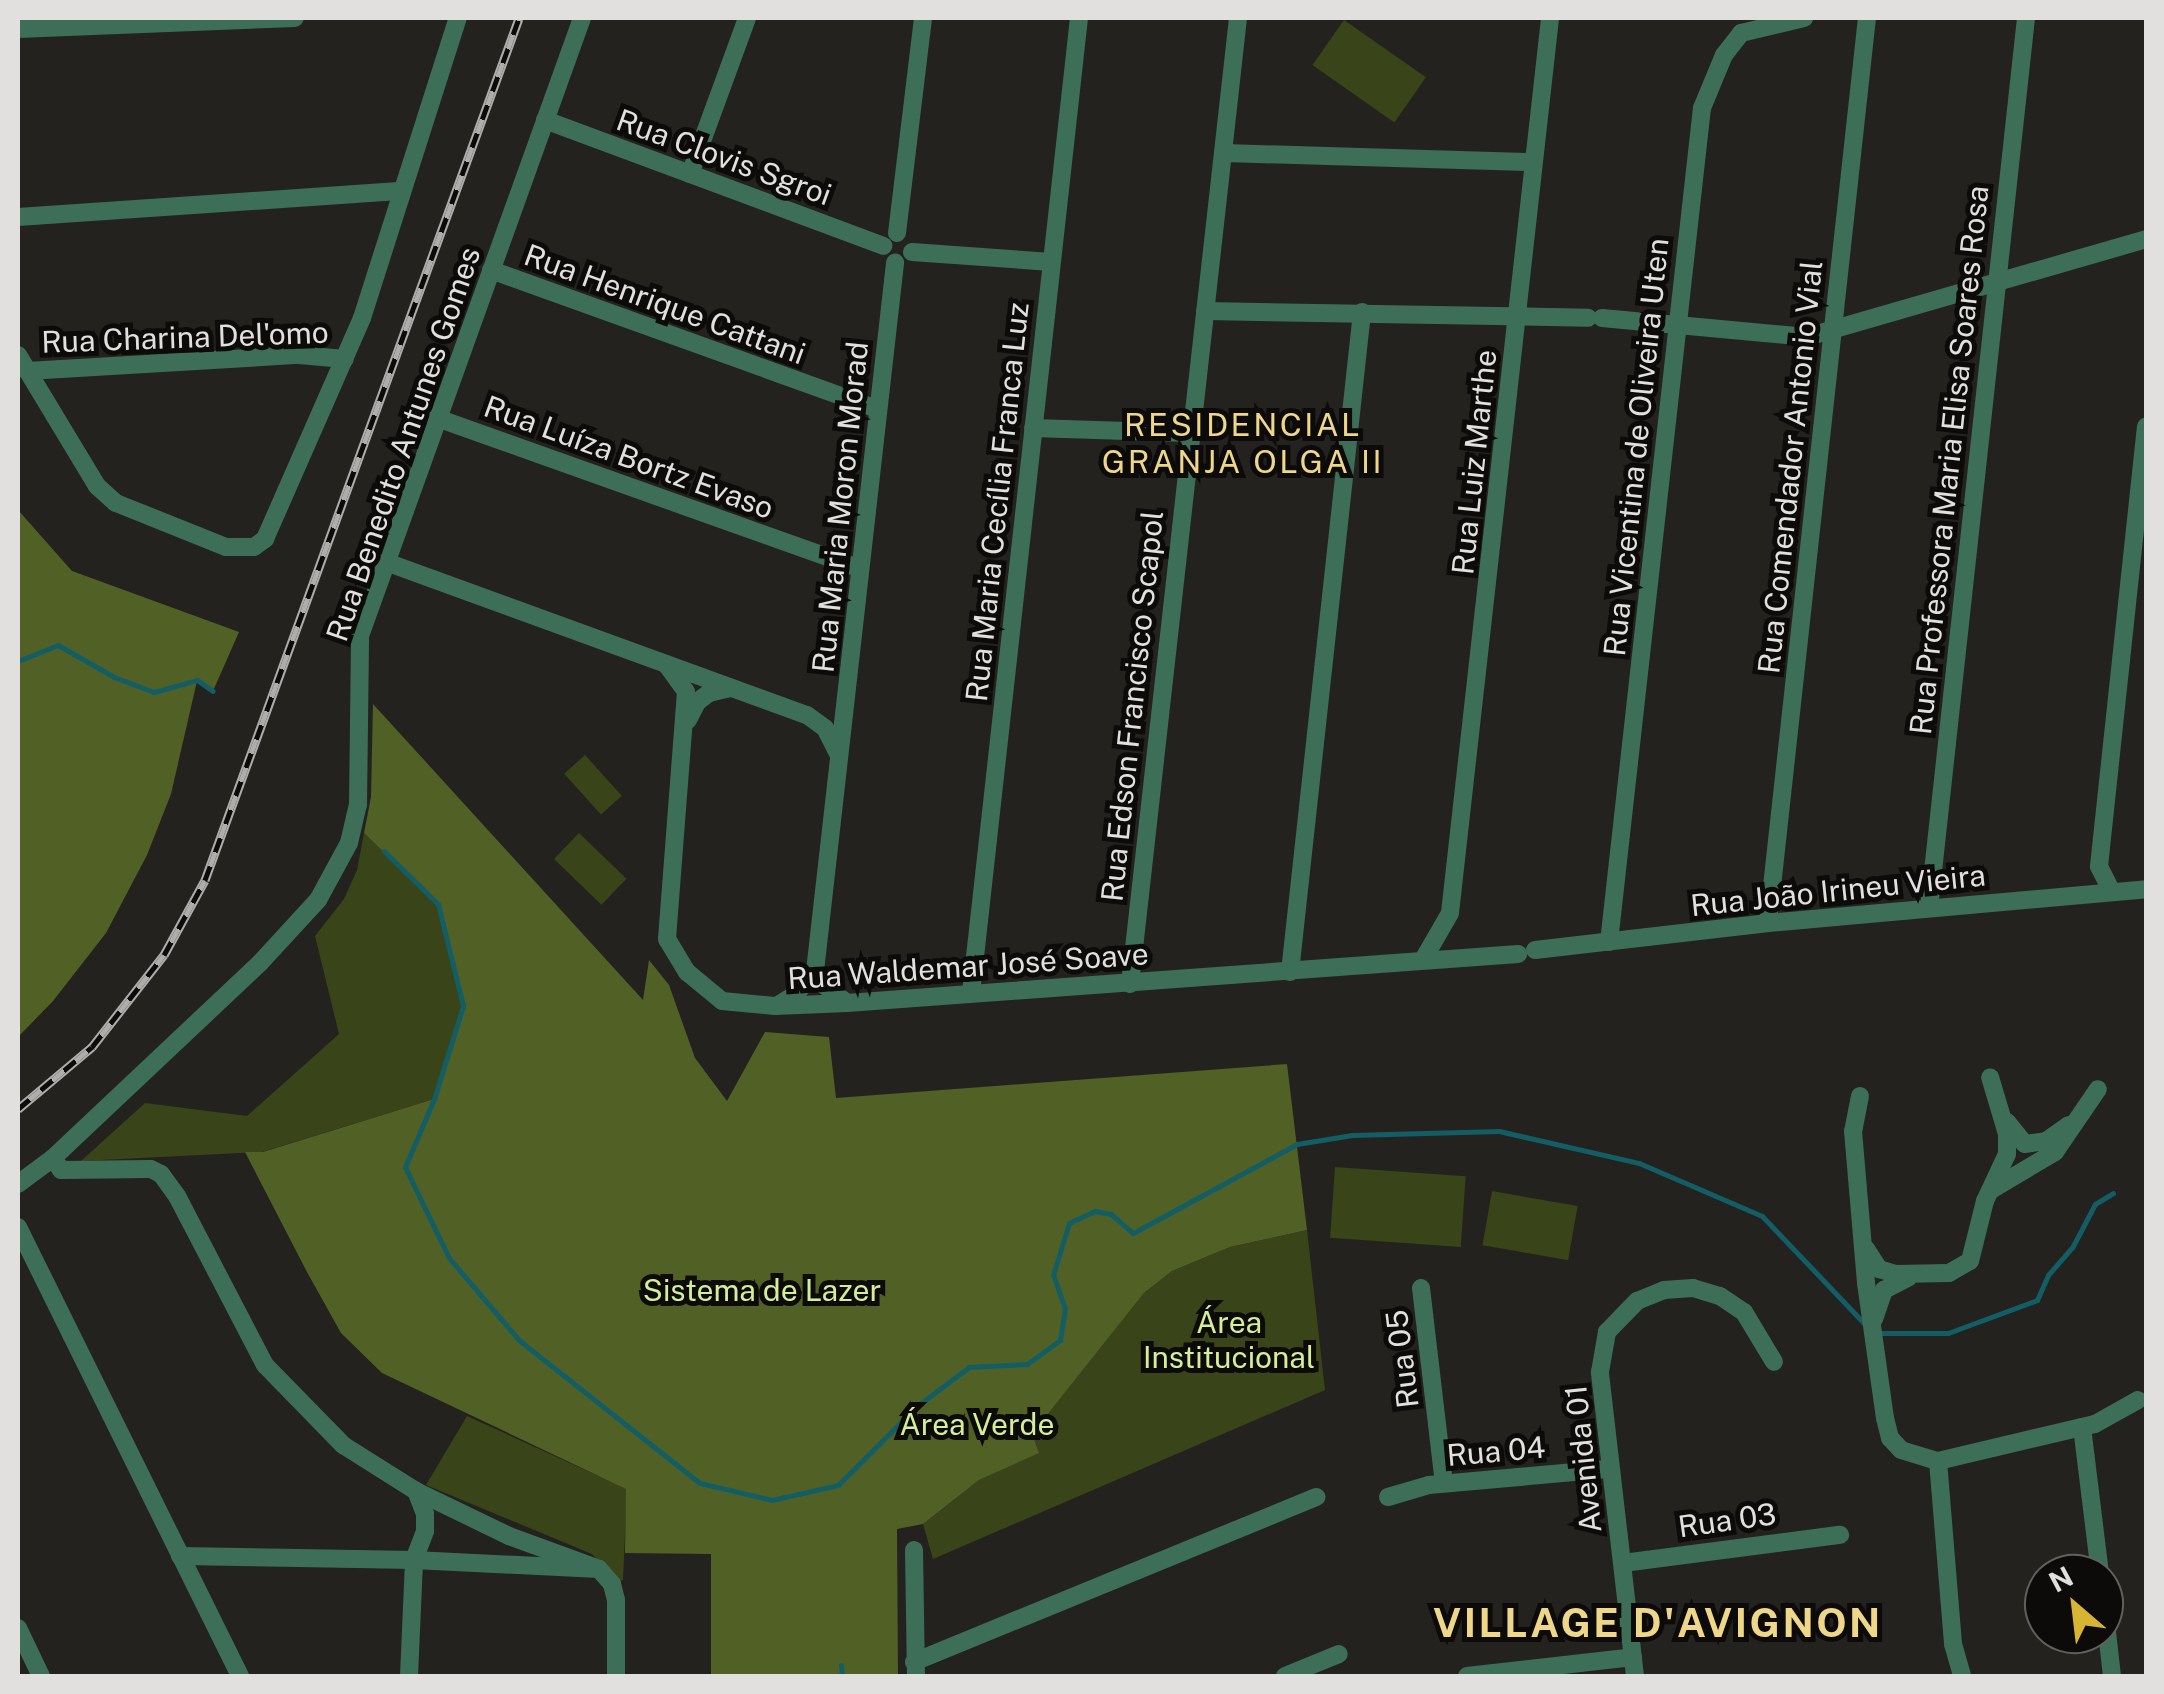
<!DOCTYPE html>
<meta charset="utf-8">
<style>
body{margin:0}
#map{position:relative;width:2164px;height:1694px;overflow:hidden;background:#23221f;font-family:"Public Sans",sans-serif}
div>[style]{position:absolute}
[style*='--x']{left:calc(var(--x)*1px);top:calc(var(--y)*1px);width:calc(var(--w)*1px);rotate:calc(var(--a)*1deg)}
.green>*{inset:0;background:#394418;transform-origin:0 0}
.forest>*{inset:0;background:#516125}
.stream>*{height:5px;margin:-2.5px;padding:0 2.5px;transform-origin:2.5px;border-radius:2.5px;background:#135e65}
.minor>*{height:18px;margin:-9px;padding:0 9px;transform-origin:9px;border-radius:9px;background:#3d6f58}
.rail>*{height:9px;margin-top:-4.5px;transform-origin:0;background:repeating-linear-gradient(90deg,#0c0b0a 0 15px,#aeadab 0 30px);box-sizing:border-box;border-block:2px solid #aeadab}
span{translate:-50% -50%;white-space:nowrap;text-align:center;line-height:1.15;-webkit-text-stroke:10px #0c0b0a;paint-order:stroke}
.street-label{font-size:30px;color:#e1e0de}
.park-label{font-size:30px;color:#d5ef96}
.neighbourhood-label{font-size:32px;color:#efd78a;letter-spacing:2.5px}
.district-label{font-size:40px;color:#efd78a;font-weight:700;letter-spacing:2.5px}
.frame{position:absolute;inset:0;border:20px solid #e1e0de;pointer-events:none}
.north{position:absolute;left:2024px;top:1554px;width:100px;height:100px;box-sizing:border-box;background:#0c0b0a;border:2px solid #61605f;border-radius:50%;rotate:332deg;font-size:28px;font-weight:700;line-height:40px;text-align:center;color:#e1e0de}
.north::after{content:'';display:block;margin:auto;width:35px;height:45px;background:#d7b434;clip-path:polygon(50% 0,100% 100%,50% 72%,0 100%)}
</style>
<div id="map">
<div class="green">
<i style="left:1344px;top:20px;width:100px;height:55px;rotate:35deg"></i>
<i style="left:585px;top:755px;width:55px;height:28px;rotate:48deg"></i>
<i style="clip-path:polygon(364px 833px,438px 904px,463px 1006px,434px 1099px,262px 1152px,81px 1161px,145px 1103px,247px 1116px,339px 1034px,315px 936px,344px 899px,357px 870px)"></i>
<i style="left:579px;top:833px;width:66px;height:36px;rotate:44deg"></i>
<i style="left:1335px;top:1167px;width:131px;height:71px;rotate:4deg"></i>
<i style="left:1492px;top:1191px;width:87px;height:55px;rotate:10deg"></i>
<i style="clip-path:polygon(1307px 1230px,1325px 1390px,933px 1559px,923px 1524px,979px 1480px,1038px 1453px,1032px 1434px,1144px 1293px,1172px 1271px,1230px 1247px)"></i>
<i style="clip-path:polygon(467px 1416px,627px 1489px,623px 1580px,619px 1581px,592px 1554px,426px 1485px)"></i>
</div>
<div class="forest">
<i style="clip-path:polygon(18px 510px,72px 571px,239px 632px,213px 691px,197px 681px,171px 794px,147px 855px,106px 933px,53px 1001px,18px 1037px)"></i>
<i style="clip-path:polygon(373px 704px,643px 1000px,649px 960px,669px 985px,695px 1058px,727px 1101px,765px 1032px,829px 1037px,836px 1098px,1287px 1064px,1307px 1230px,1230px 1247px,1172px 1271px,1144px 1293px,1032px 1434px,1039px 1453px,979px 1480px,923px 1524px,897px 1529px,898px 1676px,711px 1676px,711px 1554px,625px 1553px,626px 1489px,382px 1373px,341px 1333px,307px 1272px,245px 1152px,263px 1152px,434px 1099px,463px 1006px,437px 904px,364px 833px,371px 797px)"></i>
</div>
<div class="stream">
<i style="--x:18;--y:661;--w:43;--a:-21.8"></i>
<i style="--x:58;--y:645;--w:64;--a:29.7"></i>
<i style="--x:114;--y:677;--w:43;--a:20.6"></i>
<i style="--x:154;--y:692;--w:45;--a:-15.6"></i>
<i style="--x:197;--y:680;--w:19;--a:35"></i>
<i style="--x:384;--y:851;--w:76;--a:44.5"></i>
<i style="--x:438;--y:904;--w:105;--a:76.2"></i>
<i style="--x:463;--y:1006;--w:97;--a:107.3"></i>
<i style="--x:434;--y:1099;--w:74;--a:113.1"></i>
<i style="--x:405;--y:1167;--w:101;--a:64.2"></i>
<i style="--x:449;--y:1258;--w:109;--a:49.5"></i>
<i style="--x:520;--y:1341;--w:229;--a:38.3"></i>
<i style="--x:700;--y:1483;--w:74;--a:13.3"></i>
<i style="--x:772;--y:1500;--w:68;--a:-12.8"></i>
<i style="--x:838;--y:1485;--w:112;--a:-45"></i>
<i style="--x:917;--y:1406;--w:65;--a:-36.9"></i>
<i style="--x:969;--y:1367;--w:58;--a:-3"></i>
<i style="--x:1027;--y:1364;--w:41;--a:-36"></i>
<i style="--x:1060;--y:1340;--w:31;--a:-81"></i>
<i style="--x:1065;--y:1309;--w:36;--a:-109"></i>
<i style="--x:1053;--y:1275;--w:54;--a:-72.9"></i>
<i style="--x:1069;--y:1223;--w:29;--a:-25"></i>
<i style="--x:1095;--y:1211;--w:16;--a:11"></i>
<i style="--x:1111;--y:1214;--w:29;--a:41"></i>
<i style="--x:1133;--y:1233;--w:187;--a:-28.5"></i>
<i style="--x:1297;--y:1144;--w:56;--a:-9.3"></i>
<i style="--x:1352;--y:1135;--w:147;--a:-1.6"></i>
<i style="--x:1499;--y:1131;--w:144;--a:12.9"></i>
<i style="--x:1639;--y:1163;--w:134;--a:23.3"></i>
<i style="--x:1762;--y:1216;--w:149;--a:46.4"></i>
<i style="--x:1877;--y:1333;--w:71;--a:0"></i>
<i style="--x:1948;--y:1333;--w:95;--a:-20.3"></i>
<i style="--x:2037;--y:1300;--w:27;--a:-66"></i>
<i style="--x:2048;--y:1275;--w:38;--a:-49"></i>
<i style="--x:2073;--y:1246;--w:47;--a:-62.4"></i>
<i style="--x:2095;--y:1204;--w:21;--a:-31"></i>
<i style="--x:841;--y:1665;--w:11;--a:85"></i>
</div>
<div class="minor">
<i style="--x:18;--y:29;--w:277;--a:-2.3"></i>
<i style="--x:545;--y:120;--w:361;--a:20.4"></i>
<i style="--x:1225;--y:153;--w:308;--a:1.7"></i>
<i style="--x:690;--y:174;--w:166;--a:-69.9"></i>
<i style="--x:18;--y:217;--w:385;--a:-3.9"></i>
<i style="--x:897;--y:233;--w:217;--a:-83.1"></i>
<i style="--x:912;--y:252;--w:139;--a:4.1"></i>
<i style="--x:491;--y:270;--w:410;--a:19.8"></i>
<i style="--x:1205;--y:311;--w:383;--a:1"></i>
<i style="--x:1602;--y:318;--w:206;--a:5.3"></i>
<i style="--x:1807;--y:337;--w:353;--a:-16.1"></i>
<i style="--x:18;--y:355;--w:153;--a:58.9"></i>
<i style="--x:97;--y:486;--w:25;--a:42"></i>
<i style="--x:116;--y:503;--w:118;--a:21.8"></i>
<i style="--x:226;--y:547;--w:28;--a:0"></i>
<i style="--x:254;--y:547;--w:14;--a:-36"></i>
<i style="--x:265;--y:539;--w:241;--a:-66.3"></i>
<i style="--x:362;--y:318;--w:315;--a:-72.3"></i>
<i style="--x:27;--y:371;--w:272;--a:-3.4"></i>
<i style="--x:299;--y:355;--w:46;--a:5"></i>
<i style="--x:437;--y:418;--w:448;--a:19.6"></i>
<i style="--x:1033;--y:428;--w:156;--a:1.8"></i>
<i style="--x:386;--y:562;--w:448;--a:20"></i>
<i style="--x:807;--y:715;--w:22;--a:36"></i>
<i style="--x:825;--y:728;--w:31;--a:63"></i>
<i style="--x:666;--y:664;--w:34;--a:54"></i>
<i style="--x:686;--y:692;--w:248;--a:94.4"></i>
<i style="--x:667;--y:939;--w:39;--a:59"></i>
<i style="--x:687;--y:972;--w:45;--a:39.6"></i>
<i style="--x:722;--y:1001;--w:53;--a:5.4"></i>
<i style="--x:775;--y:1006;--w:72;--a:-2.4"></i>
<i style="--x:847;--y:1003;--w:673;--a:-4.18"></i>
<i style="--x:688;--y:720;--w:20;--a:-63"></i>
<i style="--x:697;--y:702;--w:15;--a:-37"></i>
<i style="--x:709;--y:693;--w:23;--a:-13"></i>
<i style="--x:2112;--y:892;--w:29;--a:-117"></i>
<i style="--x:2099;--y:866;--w:442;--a:-83.9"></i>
<i style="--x:1929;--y:908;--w:895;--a:-83.78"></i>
<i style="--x:1768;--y:923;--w:910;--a:-83.76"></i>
<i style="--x:1609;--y:942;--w:839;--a:-83.64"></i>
<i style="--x:1702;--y:108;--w:57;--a:-67.5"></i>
<i style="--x:1724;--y:55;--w:28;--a:-52"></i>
<i style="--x:1741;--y:33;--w:65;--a:-13.4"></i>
<i style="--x:1535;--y:950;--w:235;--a:-6.6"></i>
<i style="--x:1768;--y:923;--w:380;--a:-5.1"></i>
<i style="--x:1423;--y:960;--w:54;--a:-60.1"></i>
<i style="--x:1450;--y:913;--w:901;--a:-83.62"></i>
<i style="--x:815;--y:971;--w:17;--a:57"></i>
<i style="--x:824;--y:985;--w:29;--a:38"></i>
<i style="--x:1290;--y:972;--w:664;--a:-83.77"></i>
<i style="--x:1130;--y:984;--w:972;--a:-83.62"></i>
<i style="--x:971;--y:993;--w:981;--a:-83.68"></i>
<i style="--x:780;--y:1004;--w:19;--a:-32"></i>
<i style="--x:796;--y:994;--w:30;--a:-50"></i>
<i style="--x:815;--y:971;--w:713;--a:-83.55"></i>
<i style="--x:1860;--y:1096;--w:36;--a:101"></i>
<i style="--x:1853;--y:1131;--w:153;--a:85.1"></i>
<i style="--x:1866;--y:1283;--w:136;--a:82"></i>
<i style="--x:1885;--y:1418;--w:21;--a:76"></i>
<i style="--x:1890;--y:1438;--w:16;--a:47"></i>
<i style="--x:1901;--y:1450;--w:39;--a:17"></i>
<i style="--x:1938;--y:1461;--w:161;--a:-13.3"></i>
<i style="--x:2095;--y:1424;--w:49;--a:-29.2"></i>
<i style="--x:2007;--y:1122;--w:28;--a:51"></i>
<i style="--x:2025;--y:1144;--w:21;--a:-8"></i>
<i style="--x:2046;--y:1141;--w:28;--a:-35"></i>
<i style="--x:53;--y:1158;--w:14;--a:56"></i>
<i style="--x:61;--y:1170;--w:90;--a:-0.6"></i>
<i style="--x:151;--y:1169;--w:11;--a:27"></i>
<i style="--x:161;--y:1174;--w:27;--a:54"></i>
<i style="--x:177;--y:1196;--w:191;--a:62.5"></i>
<i style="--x:265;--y:1365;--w:112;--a:45.7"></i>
<i style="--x:343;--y:1445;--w:86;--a:32.2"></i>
<i style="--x:416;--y:1491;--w:103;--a:25.8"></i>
<i style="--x:509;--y:1536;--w:96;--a:20.1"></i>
<i style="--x:18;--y:1184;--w:44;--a:-36.6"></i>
<i style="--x:53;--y:1158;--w:284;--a:-43.3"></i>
<i style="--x:260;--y:963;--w:86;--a:-47.4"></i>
<i style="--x:318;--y:900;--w:65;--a:-61.5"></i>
<i style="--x:349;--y:843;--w:39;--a:-77"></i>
<i style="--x:358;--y:805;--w:169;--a:-89.3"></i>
<i style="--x:360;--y:636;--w:657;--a:-70.24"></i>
<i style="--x:1991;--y:1190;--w:74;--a:-30.7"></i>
<i style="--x:2055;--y:1152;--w:76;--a:-55.7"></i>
<i style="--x:18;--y:1227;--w:501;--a:63.69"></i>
<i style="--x:1866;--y:1249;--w:24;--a:57"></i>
<i style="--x:1879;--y:1269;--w:17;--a:17"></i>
<i style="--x:1895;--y:1274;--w:54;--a:-1.1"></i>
<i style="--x:1949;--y:1273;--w:24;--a:-30"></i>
<i style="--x:1970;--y:1261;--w:62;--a:-76"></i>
<i style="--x:1985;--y:1201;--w:52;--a:-64.9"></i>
<i style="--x:2007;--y:1154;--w:20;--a:-90"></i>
<i style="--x:2007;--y:1134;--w:59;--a:-106.6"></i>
<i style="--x:1421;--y:1288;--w:196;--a:83.3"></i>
<i style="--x:1874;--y:1319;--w:31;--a:-71"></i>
<i style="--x:1884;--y:1290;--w:27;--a:-27"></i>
<i style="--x:2082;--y:1427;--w:148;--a:83"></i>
<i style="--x:1938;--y:1461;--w:184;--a:85.3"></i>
<i style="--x:1953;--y:1644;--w:33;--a:74"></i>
<i style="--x:1388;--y:1497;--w:43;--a:-16.3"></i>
<i style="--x:1429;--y:1485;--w:182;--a:-5.1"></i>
<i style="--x:914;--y:1550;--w:126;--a:89.1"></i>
<i style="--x:180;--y:1556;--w:234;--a:1"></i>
<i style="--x:414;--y:1560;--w:185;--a:2.8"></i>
<i style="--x:599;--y:1569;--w:20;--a:49"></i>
<i style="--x:612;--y:1584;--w:16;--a:76"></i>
<i style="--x:616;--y:1600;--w:76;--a:90"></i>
<i style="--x:1623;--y:1563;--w:219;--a:-7.4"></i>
<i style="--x:2104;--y:1605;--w:71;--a:83.6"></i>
<i style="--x:18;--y:1628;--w:53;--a:64.4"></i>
<i style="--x:914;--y:1662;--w:435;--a:-22.3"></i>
<i style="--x:409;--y:1676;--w:116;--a:-87.5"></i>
<i style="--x:414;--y:1560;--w:31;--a:-69"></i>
<i style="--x:425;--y:1531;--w:17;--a:-90"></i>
<i style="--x:425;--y:1514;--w:25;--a:-111"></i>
<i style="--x:1285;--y:1676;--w:58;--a:-22.2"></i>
<i style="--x:1467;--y:1676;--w:167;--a:-6.5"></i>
<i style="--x:1635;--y:1676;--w:306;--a:-96.6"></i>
<i style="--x:1600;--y:1372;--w:41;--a:-80.1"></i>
<i style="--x:1607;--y:1332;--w:43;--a:-45.9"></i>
<i style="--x:1637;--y:1301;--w:29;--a:-22"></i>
<i style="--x:1664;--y:1290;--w:29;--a:-4"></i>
<i style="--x:1693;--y:1288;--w:28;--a:17"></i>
<i style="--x:1720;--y:1296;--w:29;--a:34"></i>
<i style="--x:1744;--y:1312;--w:58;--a:59"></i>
</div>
<div class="rail">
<i style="--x:18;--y:1109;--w:97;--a:-40"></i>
<i style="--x:92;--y:1047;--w:117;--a:-52"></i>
<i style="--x:164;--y:955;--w:85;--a:-61.3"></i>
<i style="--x:205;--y:880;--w:917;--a:-69.98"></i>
</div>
<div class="street-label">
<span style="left:724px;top:157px;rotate:20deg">Rua Clovis Sgroi</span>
<span style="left:665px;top:304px;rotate:20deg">Rua Henrique Cattani</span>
<span style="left:185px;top:337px;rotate:-2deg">Rua Charina Del'omo</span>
<span style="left:403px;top:444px;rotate:-71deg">Rua Benedito Antunes Gomes</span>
<span style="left:1636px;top:447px;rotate:-84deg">Rua Vicentina de Oliveira Uten</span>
<span style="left:629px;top:457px;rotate:20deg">Rua Luíza Bortz Evaso</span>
<span style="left:1949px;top:460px;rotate:-84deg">Rua Professora Maria Elisa Soares Rosa</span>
<span style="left:1474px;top:462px;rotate:-84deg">Rua Luiz Marthe</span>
<span style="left:1790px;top:467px;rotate:-84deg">Rua Comendador Antonio Vial</span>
<span style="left:997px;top:502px;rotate:-84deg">Rua Maria Cecília Franca Luz</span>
<span style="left:840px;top:507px;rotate:-84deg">Rua Maria Moron Morad</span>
<span style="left:1132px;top:706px;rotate:-84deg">Rua Edson Francisco Scapol</span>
<span style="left:1838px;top:890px;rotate:-6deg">Rua João Irineu Vieira</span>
<span style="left:968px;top:966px;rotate:-4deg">Rua Waldemar José Soave</span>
<span style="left:1402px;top:1359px;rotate:-97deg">Rua 05</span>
<span style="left:1496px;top:1451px;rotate:-5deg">Rua 04</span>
<span style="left:1583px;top:1459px;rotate:-96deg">Avenida 01</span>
<span style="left:1727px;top:1520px;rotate:-8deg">Rua 03</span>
</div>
<div class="park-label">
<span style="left:762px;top:1290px">Sistema de Lazer</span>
<span style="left:1229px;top:1339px">Área<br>Institucional</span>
<span style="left:977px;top:1424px">Área Verde</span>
</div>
<div class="neighbourhood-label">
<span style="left:1243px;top:444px">RESIDENCIAL<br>GRANJA OLGA II</span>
</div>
<div class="district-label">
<span style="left:1658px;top:1623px">VILLAGE D'AVIGNON</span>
</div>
<div class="frame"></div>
<div class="north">N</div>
</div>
